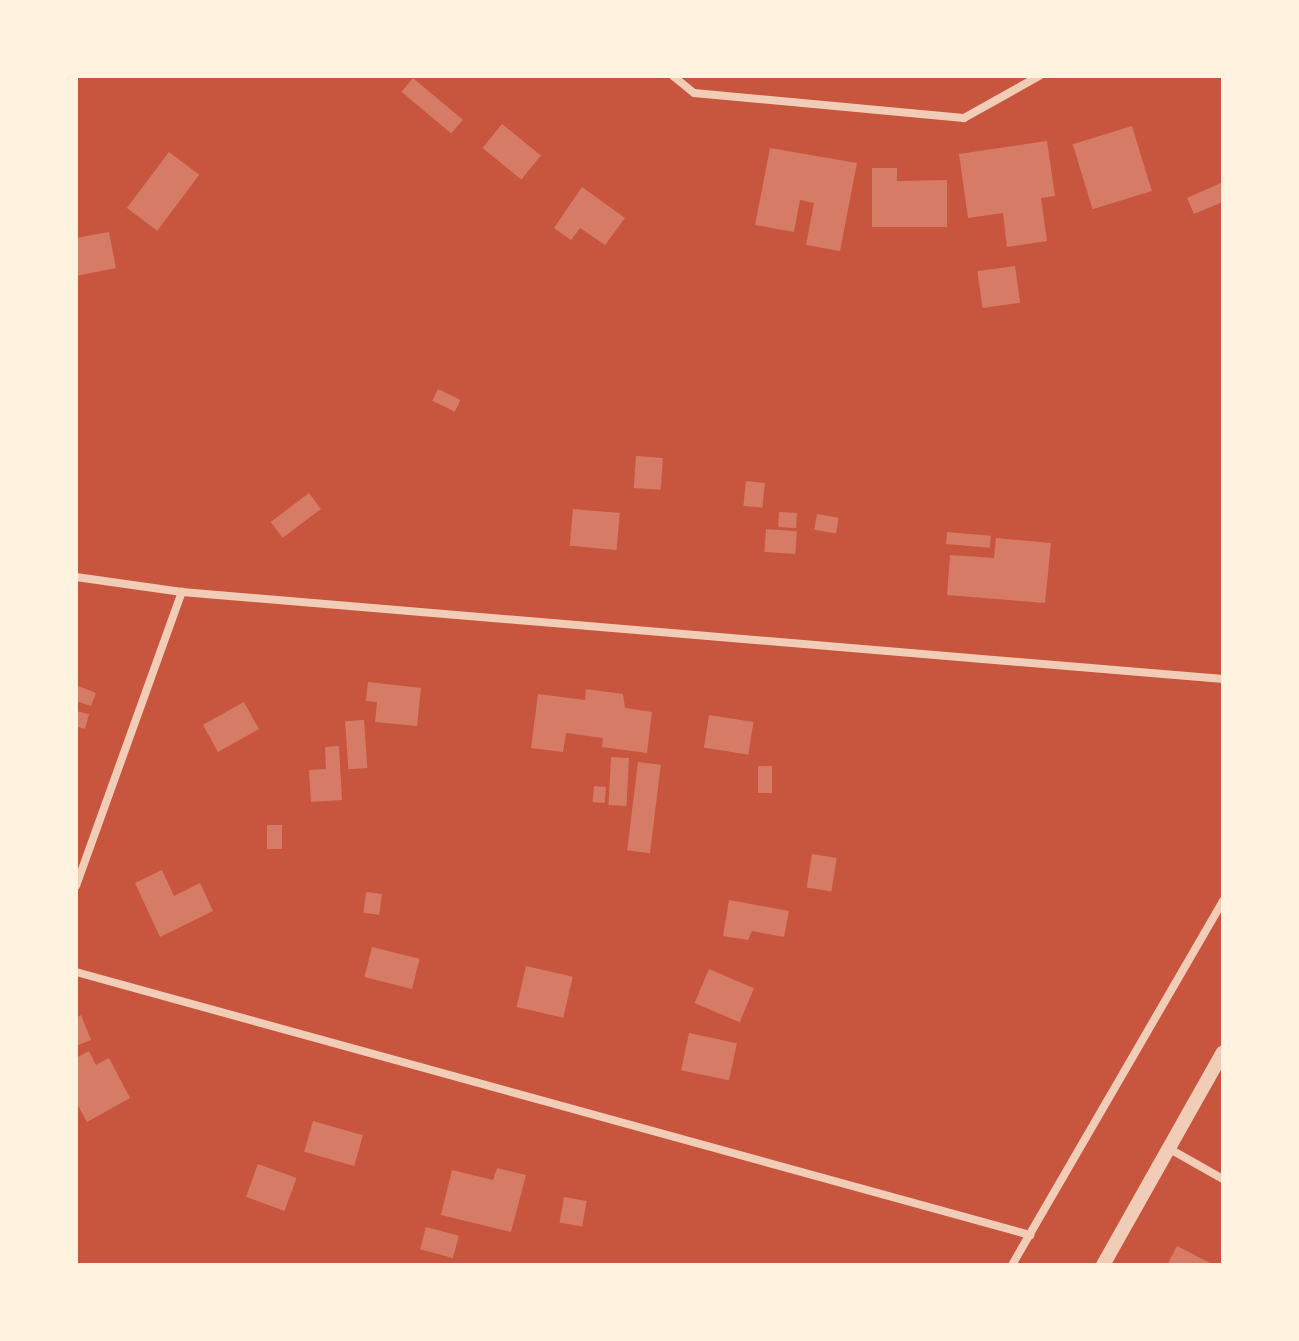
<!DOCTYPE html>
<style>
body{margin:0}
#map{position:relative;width:1299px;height:1341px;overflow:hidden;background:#c8553d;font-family:"Sofia Sans Condensed",sans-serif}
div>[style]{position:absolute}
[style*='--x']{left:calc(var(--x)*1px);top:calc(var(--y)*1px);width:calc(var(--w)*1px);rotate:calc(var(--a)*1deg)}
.building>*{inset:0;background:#d67c66;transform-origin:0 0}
.minor>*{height:8px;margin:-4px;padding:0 4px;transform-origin:4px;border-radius:4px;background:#f1ccb7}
.tertiary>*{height:14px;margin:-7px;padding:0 7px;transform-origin:7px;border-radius:7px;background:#f1ccb7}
span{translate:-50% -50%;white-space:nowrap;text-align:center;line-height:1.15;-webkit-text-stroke:6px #fff3e0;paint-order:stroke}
.frame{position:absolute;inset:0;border:78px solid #fff3e0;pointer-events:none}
</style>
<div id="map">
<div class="building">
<i style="left:413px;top:78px;width:65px;height:18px;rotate:40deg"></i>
<i style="left:502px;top:124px;width:50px;height:31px;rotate:39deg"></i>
<i style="left:1132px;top:126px;width:68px;height:62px;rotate:73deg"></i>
<i style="clip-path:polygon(1047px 141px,1055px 196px,1041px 198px,1047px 241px,1007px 247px,1003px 213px,968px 218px,959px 154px)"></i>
<i style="clip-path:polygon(770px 148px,857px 163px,840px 251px,806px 245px,814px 203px,800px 200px,794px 232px,755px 225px)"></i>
<i style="left:169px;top:152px;width:38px;height:70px;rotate:37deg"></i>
<i style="clip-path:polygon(872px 168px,897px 168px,897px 181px,947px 180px,947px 227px,872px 227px)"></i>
<i style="clip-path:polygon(1223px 182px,1223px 202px,1194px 214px,1187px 198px)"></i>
<i style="clip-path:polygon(582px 187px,625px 218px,605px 245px,580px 228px,571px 240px,554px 228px)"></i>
<i style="clip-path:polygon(109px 232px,116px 268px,76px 276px,76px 238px)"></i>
<i style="left:1015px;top:266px;width:37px;height:38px;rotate:82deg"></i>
<i style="left:438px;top:389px;width:25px;height:13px;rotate:26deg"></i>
<i style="left:636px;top:456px;width:27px;height:32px;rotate:4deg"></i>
<i style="left:746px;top:481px;width:19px;height:25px;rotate:6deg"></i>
<i style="left:309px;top:493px;width:20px;height:48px;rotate:53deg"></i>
<i style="left:573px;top:509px;width:47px;height:37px;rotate:5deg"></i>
<i style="left:779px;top:512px;width:18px;height:15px;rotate:3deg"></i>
<i style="left:817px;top:514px;width:22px;height:16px;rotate:10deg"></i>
<i style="left:766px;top:529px;width:31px;height:23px;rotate:4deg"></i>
<i style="left:947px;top:532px;width:44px;height:12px;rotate:5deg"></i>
<i style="clip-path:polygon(996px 538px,1051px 543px,1045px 603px,947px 595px,950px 555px,994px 558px)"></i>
<i style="clip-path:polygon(368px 682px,421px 688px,417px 726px,375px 722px,377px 702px,366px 701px)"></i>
<i style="clip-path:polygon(76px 685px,96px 693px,91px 706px,76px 701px)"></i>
<i style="clip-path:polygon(586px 689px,623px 694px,625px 708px,652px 712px,647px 753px,602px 747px,603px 738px,566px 733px,563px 752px,531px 748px,538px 694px,585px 700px)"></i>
<i style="left:244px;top:702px;width:31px;height:47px;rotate:61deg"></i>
<i style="clip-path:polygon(76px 711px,89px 714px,85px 729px,76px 726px)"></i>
<i style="left:709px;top:715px;width:45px;height:33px;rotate:9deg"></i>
<i style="left:364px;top:720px;width:48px;height:19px;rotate:86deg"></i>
<i style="clip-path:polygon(339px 746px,342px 800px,311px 802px,309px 770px,326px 769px,325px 747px)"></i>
<i style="left:611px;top:757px;width:18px;height:48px;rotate:3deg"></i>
<i style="left:638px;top:762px;width:23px;height:89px;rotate:7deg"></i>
<i style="left:758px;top:766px;width:14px;height:27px"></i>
<i style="left:594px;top:786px;width:12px;height:16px;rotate:5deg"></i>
<i style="left:267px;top:825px;width:15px;height:24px"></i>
<i style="left:812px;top:854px;width:25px;height:34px;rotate:9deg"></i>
<i style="clip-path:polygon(162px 870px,174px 896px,200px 883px,213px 911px,160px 937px,135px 883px)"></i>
<i style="left:366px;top:892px;width:16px;height:21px;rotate:7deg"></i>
<i style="clip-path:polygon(729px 900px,789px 911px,784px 937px,752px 931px,748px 940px,723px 936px)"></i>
<i style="left:372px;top:947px;width:49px;height:31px;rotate:14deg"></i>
<i style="left:526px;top:966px;width:48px;height:42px;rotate:13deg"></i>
<i style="left:709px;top:969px;width:49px;height:37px;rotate:23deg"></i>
<i style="clip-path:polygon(81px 1015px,91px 1040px,76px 1046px,76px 1018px)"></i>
<i style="left:689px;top:1033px;width:49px;height:38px;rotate:12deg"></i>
<i style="clip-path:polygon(89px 1051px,96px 1065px,109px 1058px,130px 1098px,87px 1122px,76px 1102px,76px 1058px)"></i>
<i style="left:313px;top:1121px;width:52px;height:32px;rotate:16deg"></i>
<i style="left:258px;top:1164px;width:41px;height:35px;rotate:20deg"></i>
<i style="clip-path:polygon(497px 1168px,526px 1175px,511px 1232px,441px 1215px,452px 1170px,493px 1180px)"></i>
<i style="left:564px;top:1197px;width:23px;height:26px;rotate:10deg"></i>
<i style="left:426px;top:1227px;width:34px;height:23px;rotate:15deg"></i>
<i style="clip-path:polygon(1177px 1246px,1214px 1265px,1167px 1265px)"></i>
</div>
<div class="minor">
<i style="--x:673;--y:76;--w:27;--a:39"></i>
<i style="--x:694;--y:93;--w:271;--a:5.3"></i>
<i style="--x:964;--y:118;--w:86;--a:-29.2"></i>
<i style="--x:76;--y:577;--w:107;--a:8.1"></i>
<i style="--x:182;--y:592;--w:1045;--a:4.78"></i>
<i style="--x:76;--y:886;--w:313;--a:-70.2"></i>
<i style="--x:76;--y:972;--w:990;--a:15.41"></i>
<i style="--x:1168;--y:1148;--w:63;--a:29.4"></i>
<i style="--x:1012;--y:1265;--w:421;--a:-59.9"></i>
</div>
<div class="tertiary">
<i style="--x:1103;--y:1265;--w:244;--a:-60.6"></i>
</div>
<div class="frame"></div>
</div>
